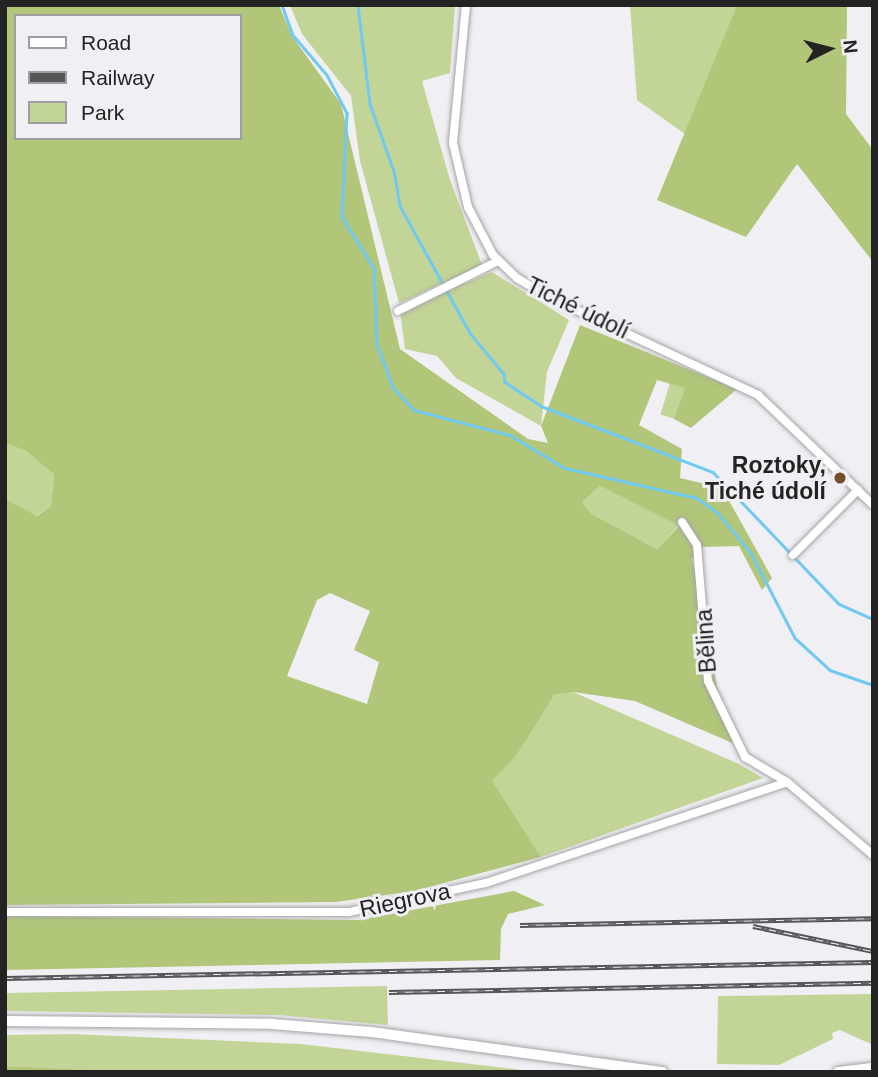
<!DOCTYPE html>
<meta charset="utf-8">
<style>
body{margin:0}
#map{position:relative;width:878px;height:1077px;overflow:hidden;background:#f0eff3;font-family:Helvetica,sans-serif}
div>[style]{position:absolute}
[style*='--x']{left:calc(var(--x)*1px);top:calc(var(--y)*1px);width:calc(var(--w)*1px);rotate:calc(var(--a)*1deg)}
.green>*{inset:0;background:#c3d596;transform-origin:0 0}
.forest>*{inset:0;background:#b1c679}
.stream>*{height:2.5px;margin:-1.25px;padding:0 1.25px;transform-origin:1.25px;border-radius:1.25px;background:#6fc9f1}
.roads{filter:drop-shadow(0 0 2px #a5a4a8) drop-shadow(0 0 2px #a5a4a8)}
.minor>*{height:8px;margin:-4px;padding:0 4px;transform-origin:4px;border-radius:4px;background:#fff}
.secondary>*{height:10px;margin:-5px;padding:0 5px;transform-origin:5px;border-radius:5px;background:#fff}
.rail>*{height:5px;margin-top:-2.5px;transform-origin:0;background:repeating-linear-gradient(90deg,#f0eff3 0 8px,#565658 0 16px);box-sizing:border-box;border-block:2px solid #565658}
.dots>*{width:19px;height:19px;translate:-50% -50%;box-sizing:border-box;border:4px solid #f0eff3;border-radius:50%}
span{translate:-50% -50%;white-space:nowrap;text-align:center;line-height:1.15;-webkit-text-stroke:6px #f0eff3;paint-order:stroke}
.street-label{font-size:23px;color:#232324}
.poi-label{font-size:23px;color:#232324;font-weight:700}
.right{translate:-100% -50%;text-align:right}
.frame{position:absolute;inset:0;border:7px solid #232324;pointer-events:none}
.legend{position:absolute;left:14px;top:14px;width:228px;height:126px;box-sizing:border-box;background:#f0eff3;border:2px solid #9e9da0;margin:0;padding:9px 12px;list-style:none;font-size:21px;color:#232324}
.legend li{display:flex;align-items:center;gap:14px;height:35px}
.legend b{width:35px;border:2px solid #9e9da0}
.north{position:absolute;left:794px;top:14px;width:70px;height:70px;-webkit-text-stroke:5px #f0eff3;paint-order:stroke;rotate:84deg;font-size:19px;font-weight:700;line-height:28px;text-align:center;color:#232324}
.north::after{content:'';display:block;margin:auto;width:24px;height:32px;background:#232324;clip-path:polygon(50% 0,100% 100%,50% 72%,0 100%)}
</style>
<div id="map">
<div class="green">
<i style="clip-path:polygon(290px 5px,455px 5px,450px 73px,422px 81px,450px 180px,482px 265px,399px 303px,360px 161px,351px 96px,302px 34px)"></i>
<i style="clip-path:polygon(630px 5px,737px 5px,685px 134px,637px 100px)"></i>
<i style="clip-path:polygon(492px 272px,569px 320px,547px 372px,541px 426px,456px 378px,437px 356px,405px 349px,400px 311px)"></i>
<i style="left:670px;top:383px;width:17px;height:33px;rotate:17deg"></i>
<i style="clip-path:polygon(5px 443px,26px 451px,54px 473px,51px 506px,36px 516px,5px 499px)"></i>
<i style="clip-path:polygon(600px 486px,679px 525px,657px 549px,592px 514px,582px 502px)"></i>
<i style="clip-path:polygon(573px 692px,739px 764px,763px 778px,541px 857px,491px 781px,516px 756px,546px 703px,554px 695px)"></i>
<i style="clip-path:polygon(387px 986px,388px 1025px,279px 1015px,5px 1011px,5px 993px)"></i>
<i style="clip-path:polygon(873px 994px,873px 1045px,840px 1030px,832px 1033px,833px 1039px,779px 1065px,717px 1064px,718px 996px)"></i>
<i style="clip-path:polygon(72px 1034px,301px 1044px,540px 1072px,122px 1072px,5px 1066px,5px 1035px)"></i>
</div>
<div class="forest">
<i style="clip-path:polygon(evenodd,5px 5px,279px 5px,292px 36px,341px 104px,400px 349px,528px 439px,548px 443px,541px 426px,580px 325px,737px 389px,691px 428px,674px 419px,685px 388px,657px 380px,639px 425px,682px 449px,680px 478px,722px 488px,772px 578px,762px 590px,739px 546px,702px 547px,692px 559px,723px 716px,737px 745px,635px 701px,573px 692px,554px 695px,516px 756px,492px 781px,541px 857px,414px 891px,336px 902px,5px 905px,5px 499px,37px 516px,51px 506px,54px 474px,26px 451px,5px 443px,5px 5px,16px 16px,240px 16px,240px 138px,16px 138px,16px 16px,5px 5px,600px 486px,678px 525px,679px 526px,657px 549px,592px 514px,582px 502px,600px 486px,5px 5px,330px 593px,370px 611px,354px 650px,379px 662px,367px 704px,287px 676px,317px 600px,330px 593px)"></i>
<i style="clip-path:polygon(737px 5px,847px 5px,846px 114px,873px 150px,873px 262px,797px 164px,746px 237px,657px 200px)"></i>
<i style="clip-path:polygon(514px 891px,545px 905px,508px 914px,501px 929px,500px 960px,5px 970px,5px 916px,358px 920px)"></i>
<i style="clip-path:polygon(5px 1066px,111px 1071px,122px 1072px,5px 1072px)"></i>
</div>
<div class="stream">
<i style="--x:282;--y:5;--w:32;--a:70"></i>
<i style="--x:293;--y:35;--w:52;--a:49.6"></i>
<i style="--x:327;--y:75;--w:43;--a:62.2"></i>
<i style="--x:347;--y:113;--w:104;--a:92.8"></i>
<i style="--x:342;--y:217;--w:60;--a:57.9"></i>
<i style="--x:374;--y:268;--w:76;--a:87.7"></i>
<i style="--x:377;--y:344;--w:46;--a:69.6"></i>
<i style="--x:393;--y:387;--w:31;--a:48"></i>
<i style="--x:414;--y:410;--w:99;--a:14.6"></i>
<i style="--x:510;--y:435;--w:64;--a:31"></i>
<i style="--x:565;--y:468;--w:135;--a:12.8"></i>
<i style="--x:697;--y:498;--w:26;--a:36"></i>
<i style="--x:718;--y:513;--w:52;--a:50.5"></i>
<i style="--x:751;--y:553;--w:96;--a:62.6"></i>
<i style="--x:795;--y:638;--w:47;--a:42.4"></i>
<i style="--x:830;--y:670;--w:46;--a:19.2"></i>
<i style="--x:358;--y:5;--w:100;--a:83.1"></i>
<i style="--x:370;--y:104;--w:71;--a:70.3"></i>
<i style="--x:394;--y:171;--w:36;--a:80"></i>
<i style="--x:400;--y:206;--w:145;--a:61.1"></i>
<i style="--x:470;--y:333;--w:53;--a:50.3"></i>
<i style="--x:504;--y:374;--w:8;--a:83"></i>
<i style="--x:505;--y:382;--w:43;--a:33.7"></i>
<i style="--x:541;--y:406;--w:184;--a:21"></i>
<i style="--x:713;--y:472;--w:182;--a:46.3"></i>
<i style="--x:839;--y:604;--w:37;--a:24"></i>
</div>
<div class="roads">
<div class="minor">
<i style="--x:466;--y:5;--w:139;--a:95.4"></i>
<i style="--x:453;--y:143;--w:66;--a:76.8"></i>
<i style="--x:468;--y:207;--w:54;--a:62.5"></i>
<i style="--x:493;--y:255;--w:33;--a:44"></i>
<i style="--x:517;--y:278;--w:37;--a:31"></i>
<i style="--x:549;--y:297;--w:231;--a:25.1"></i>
<i style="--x:758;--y:395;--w:159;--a:43.7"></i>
<i style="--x:398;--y:311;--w:112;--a:-26.6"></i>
<i style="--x:682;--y:522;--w:27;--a:57"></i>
<i style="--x:697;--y:545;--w:136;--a:85.4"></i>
<i style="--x:708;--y:681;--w:85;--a:64"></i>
<i style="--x:745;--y:757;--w:49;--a:30.8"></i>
<i style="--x:787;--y:782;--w:113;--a:40.3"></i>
<i style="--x:793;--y:555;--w:92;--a:-45"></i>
<i style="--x:5;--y:912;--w:344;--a:0"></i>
<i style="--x:349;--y:912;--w:140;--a:-12"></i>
<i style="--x:486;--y:883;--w:317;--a:-18.5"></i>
</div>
<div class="secondary">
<i style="--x:5;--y:1021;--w:267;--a:0.6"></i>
<i style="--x:272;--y:1024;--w:99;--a:4.6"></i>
<i style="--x:371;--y:1032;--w:294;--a:7.8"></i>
<i style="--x:838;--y:1072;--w:35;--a:-7"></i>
</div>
</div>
<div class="rail">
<i style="--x:520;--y:925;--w:353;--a:-1.1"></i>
<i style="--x:753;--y:926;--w:123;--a:11.8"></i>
<i style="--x:5;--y:978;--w:868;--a:-1.06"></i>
<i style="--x:389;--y:992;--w:484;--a:-1.1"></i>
</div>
<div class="dots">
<i style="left:840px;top:478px;background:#734e29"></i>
</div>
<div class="street-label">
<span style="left:578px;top:308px;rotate:26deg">Tiché údolí</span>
<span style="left:706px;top:641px;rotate:-94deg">Bělina</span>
<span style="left:405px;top:900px;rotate:-12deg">Riegrova</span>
</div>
<div class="poi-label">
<span class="right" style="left:826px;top:478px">Roztoky,<br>Tiché údolí</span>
</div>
<div class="frame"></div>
<ul class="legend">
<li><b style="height:9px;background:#fff"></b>Road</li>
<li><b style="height:9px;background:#565658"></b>Railway</li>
<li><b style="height:19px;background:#c3d596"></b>Park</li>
</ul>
<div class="north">N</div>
</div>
